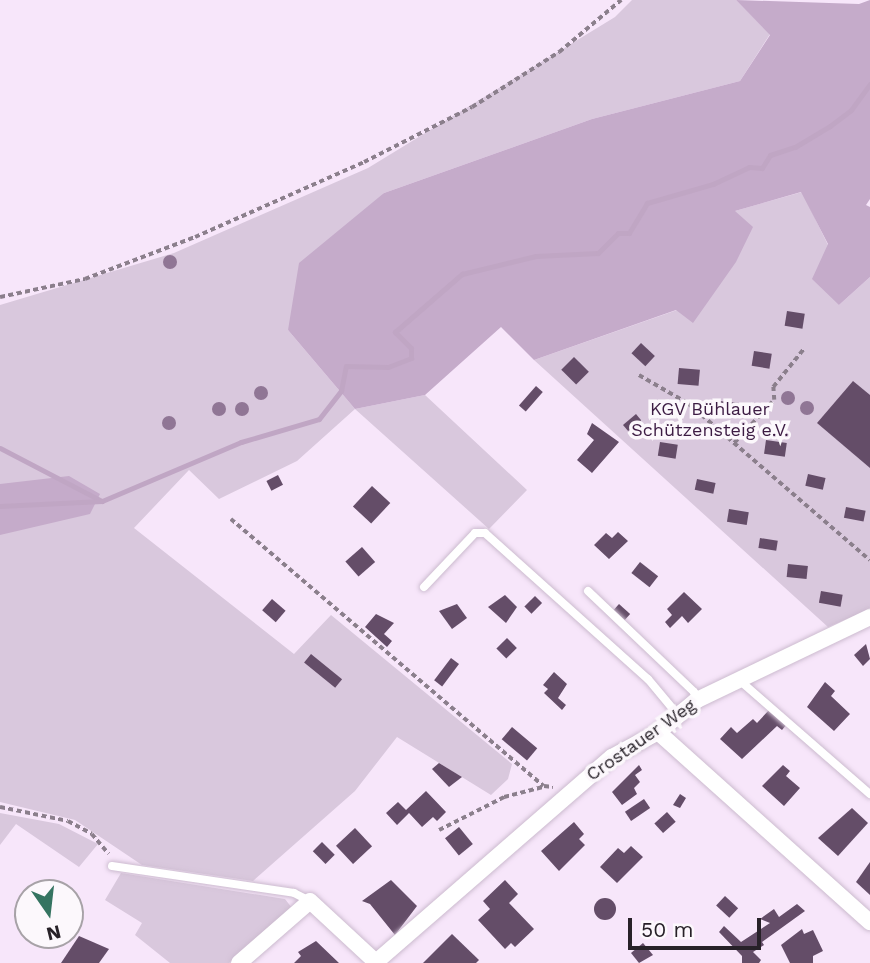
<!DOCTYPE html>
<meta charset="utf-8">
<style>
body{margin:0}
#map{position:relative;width:870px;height:963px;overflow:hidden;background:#f7e6fa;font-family:"Work Sans",sans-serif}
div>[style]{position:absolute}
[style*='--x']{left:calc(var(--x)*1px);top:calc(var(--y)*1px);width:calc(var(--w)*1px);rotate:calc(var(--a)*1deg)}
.green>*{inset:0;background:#d9c8dd}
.forest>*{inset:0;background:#c5abca}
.stream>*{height:5px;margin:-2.5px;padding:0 2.5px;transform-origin:2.5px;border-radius:2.5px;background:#c0a6c4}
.building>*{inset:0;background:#644d68;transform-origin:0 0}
.round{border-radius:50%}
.path>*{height:3.5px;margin-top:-1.75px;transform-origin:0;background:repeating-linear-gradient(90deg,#8b7f8c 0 5px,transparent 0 8.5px)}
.roads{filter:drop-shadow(0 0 2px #ccbbcf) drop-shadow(0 0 2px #ccbbcf)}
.service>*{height:8px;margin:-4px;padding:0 4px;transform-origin:4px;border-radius:4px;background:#fff}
.minor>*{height:16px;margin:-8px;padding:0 8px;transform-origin:8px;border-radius:8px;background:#fff}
.trees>*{width:14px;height:14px;margin:-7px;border-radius:50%;background:#907695}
span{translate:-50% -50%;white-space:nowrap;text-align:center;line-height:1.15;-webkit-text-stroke:7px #fcf8fc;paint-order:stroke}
.park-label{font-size:18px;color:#3c1b43}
.street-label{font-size:18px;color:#272128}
.north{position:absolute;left:14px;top:879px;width:70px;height:70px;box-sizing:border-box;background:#fcf8fc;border:2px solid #a7a2a7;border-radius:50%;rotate:166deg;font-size:19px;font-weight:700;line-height:28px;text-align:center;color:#272128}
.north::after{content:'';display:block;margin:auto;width:24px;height:32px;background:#357461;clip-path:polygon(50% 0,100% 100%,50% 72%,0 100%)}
.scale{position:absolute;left:628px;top:918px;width:133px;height:32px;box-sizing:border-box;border:4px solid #272128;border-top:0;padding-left:9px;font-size:21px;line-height:24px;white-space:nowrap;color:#272128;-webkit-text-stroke:5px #fcf8fc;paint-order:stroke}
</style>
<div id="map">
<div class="green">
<i style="clip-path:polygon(632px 0,736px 0,770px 34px,740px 81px,592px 119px,384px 193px,288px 330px,355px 409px,425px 395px,527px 490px,489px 529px,355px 409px,297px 461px,219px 499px,189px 470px,134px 528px,294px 654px,331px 615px,512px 764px,508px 779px,491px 795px,397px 737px,355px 791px,253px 881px,142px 865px,75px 820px,0 802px,0 305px,174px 253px,368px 168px,615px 17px)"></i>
<i style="clip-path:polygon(802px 192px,828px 245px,839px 305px,870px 277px,870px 609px,828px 627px,534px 360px,677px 310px,735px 211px)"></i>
<i style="clip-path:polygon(0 813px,59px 824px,98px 844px,79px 867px,16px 824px,0 845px)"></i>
<i style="clip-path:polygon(121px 873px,285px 899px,292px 908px,229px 963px,170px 963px,135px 935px,142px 923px,105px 900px)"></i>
</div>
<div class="forest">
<i style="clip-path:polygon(736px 0,859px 4px,870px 0,870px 199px,866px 205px,870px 207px,870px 277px,839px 305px,812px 279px,828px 244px,801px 192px,735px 211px,753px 227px,736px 262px,693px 323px,676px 310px,534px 360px,501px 327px,425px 395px,355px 409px,288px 330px,299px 263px,384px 193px,592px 119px,740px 81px,770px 35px)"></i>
<i style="clip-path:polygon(69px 476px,100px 494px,90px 514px,0 535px,0 484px)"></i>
</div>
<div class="stream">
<i style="--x:0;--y:448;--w:115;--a:27.5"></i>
<i style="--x:102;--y:501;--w:151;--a:-23"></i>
<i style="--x:241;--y:442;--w:81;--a:-16.4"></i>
<i style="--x:319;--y:419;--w:36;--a:-52"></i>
<i style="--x:341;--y:391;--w:25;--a:-79"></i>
<i style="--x:346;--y:366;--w:42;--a:1.4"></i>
<i style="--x:388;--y:367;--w:25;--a:-21"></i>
<i style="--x:411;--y:358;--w:10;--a:-90"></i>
<i style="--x:411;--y:348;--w:23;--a:-135"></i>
<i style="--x:395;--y:332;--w:89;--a:-40.9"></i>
<i style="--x:462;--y:274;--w:76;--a:-13.7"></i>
<i style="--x:536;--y:256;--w:62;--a:-2.8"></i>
<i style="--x:598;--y:253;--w:28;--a:-45"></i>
<i style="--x:618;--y:233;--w:11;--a:0"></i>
<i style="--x:629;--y:233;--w:35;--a:-59"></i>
<i style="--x:647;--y:203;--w:69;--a:-16.1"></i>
<i style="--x:713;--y:184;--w:40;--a:-25"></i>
<i style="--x:749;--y:167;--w:13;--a:4"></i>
<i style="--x:762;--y:168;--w:15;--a:-58"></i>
<i style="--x:770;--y:155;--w:26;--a:-18"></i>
<i style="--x:795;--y:147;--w:41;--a:-31"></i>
<i style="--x:830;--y:126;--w:26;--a:-37"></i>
<i style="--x:851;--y:110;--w:32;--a:-54"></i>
<i style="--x:0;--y:506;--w:102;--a:-2.8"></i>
</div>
<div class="building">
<i style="left:787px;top:311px;width:18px;height:15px;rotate:9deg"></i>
<i style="left:641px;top:343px;width:19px;height:14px;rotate:43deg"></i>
<i style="left:754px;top:351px;width:18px;height:15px;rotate:9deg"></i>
<i style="left:574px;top:357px;width:21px;height:18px;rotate:45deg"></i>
<i style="left:679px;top:368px;width:21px;height:16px;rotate:5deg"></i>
<i style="clip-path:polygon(853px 381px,870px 395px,870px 468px,817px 423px)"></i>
<i style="left:536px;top:386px;width:9px;height:26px;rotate:41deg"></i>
<i style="left:719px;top:401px;width:20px;height:15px;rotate:6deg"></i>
<i style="left:636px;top:414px;width:8px;height:17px;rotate:50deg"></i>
<i style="clip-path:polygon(592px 423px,619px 442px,592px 473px,577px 460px,594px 440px,587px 434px)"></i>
<i style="left:766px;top:440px;width:21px;height:14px;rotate:8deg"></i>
<i style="left:660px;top:442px;width:18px;height:14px;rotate:9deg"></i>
<i style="left:808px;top:474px;width:18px;height:12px;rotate:13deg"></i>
<i style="left:278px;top:475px;width:11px;height:13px;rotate:63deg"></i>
<i style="left:697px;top:479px;width:19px;height:11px;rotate:12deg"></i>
<i style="left:372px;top:486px;width:25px;height:28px;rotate:43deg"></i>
<i style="left:846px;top:507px;width:20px;height:11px;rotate:11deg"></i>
<i style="left:729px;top:509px;width:20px;height:13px;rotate:9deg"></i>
<i style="clip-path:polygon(618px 532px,628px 541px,609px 559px,594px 545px,606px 533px,612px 538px)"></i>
<i style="left:760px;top:538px;width:18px;height:10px;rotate:9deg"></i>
<i style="left:362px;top:547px;width:20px;height:22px;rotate:49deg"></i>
<i style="left:640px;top:562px;width:23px;height:14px;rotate:38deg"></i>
<i style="left:788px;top:564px;width:20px;height:13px;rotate:6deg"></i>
<i style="left:821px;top:591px;width:22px;height:12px;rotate:10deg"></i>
<i style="clip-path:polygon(684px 592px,702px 609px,688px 623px,682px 616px,670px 628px,665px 622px,672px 615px,667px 609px)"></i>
<i style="clip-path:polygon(505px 595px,517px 607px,506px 623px,488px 607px)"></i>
<i style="left:535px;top:596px;width:10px;height:15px;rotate:45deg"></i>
<i style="left:272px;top:599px;width:18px;height:15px;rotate:41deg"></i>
<i style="clip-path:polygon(457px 604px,467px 618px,452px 629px,439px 611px)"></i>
<i style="left:619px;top:604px;width:15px;height:8px;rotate:42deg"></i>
<i style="clip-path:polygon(376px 614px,394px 623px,384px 634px,392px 641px,387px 647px,365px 627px)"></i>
<i style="left:507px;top:638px;width:14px;height:15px;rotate:45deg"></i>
<i style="clip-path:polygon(866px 644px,870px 659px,863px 666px,854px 655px)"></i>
<i style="left:311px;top:654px;width:40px;height:11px;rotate:39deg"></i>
<i style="left:451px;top:658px;width:10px;height:28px;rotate:37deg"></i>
<i style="clip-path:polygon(554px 672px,567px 684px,558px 698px,566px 705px,562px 710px,544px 693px,548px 689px,543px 685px)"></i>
<i style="clip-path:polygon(825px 682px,835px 691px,831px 696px,850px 714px,834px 731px,807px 707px)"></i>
<i style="clip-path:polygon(769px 710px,787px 724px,782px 730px,777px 726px,742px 759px,720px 739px,731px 727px,737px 733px,753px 719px,757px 723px)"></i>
<i style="left:512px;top:727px;width:33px;height:16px;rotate:40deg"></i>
<i style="clip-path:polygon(439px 763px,462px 777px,449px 787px,432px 769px)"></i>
<i style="clip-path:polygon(639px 765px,642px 770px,635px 775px,640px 782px,634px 788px,637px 794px,622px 805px,612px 792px)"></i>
<i style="clip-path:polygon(783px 765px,790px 771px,786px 776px,800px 788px,784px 806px,762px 786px)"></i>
<i style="clip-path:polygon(426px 791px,446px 812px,437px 821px,433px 817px,422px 827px,409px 813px,397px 825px,386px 813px,398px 802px,406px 810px)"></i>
<i style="clip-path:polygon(680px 794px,686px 798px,680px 808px,673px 805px)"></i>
<i style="left:644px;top:799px;width:11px;height:23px;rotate:56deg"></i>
<i style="clip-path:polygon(852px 808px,868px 823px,838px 856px,818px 838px)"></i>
<i style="left:667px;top:812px;width:13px;height:17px;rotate:48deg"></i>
<i style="clip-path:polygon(574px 822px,584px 834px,579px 839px,585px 845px,559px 871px,541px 851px)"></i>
<i style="left:459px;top:827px;width:22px;height:18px;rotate:51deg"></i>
<i style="left:355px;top:828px;width:25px;height:26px;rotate:47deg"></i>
<i style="left:322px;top:842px;width:18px;height:13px;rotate:45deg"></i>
<i style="clip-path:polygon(631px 846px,643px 857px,617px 883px,600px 867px,618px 848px,624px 853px)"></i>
<i style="clip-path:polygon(870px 862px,870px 895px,856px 882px)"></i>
<i style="clip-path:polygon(391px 880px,417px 906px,395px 935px,370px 904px,362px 901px)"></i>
<i style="clip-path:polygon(505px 880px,518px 894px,509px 903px,534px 929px,515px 947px,511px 943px,505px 949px,478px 920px,490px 909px,483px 901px)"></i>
<i style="left:725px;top:896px;width:18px;height:13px;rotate:43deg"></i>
<i class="round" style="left:594px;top:898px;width:22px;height:22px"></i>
<i style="clip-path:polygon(797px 904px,805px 911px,762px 942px,764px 945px,753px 952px,761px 960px,759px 963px,742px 963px,742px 956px,719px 932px,724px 926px,741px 942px,770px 923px,760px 919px,774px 909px,779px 917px)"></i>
<i style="clip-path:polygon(802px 929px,804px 934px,813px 930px,823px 951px,813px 956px,813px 963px,790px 963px,781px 945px)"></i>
<i style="clip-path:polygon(452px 934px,479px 960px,476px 963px,423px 963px)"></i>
<i style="clip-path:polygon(79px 936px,109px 949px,99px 963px,61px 963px)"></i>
<i style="clip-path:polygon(316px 941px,339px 963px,294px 963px,301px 956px,298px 952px)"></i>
<i style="clip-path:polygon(643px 943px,653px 955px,639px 963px,631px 953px)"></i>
</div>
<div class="path">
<i style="--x:0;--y:297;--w:87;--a:-12"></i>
<i style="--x:85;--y:279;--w:118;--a:-20.9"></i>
<i style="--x:195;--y:237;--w:185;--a:-23.9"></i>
<i style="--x:364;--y:162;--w:121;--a:-27"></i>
<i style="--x:472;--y:107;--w:103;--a:-32.3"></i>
<i style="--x:559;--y:52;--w:81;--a:-40"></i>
<i style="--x:639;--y:375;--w:58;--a:30.1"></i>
<i style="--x:689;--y:404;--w:239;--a:40.8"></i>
<i style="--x:734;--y:443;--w:59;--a:-47.1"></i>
<i style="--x:774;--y:400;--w:13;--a:-94"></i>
<i style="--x:773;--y:387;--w:48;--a:-51"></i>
<i style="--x:231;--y:519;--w:411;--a:40.5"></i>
<i style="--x:544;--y:786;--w:9;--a:6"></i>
<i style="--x:0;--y:807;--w:69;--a:11.6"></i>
<i style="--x:68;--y:821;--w:27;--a:28"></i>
<i style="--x:92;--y:834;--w:26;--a:50"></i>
<i style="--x:439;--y:830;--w:73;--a:-26.9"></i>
<i style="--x:504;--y:797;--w:40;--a:-14.4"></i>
</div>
<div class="roads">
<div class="service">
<i style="--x:424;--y:587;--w:74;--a:-46.6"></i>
<i style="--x:475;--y:533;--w:10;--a:0"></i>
<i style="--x:485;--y:533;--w:219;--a:41.9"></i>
<i style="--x:648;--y:679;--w:47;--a:50.2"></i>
<i style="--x:588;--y:591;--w:146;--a:43.6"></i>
<i style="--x:694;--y:692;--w:9;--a:69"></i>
<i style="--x:738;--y:679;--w:175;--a:41.1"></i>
<i style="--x:112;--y:866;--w:184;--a:8.4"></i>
<i style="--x:294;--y:893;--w:18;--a:27"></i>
</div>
<div class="minor">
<i style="--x:658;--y:732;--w:285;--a:41.9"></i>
<i style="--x:376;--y:962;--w:313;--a:-41"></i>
<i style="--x:612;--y:757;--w:52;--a:-28.5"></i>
<i style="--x:658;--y:732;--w:50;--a:-39.4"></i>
<i style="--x:697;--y:700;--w:192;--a:-25.6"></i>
<i style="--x:239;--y:963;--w:94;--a:-41.1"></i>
<i style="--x:310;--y:901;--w:91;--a:42.8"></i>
</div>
</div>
<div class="trees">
<i style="left:170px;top:262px"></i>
<i style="left:261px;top:393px"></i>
<i style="left:788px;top:398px"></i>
<i style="left:807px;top:408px"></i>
<i style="left:219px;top:409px"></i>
<i style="left:242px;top:409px"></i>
<i style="left:169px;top:423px"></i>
</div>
<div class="park-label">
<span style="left:710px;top:420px">KGV Bühlauer<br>Schützensteig e.V.</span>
</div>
<div class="street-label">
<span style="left:641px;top:740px;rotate:-35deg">Crostauer Weg</span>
</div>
<div class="north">N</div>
<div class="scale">50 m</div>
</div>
